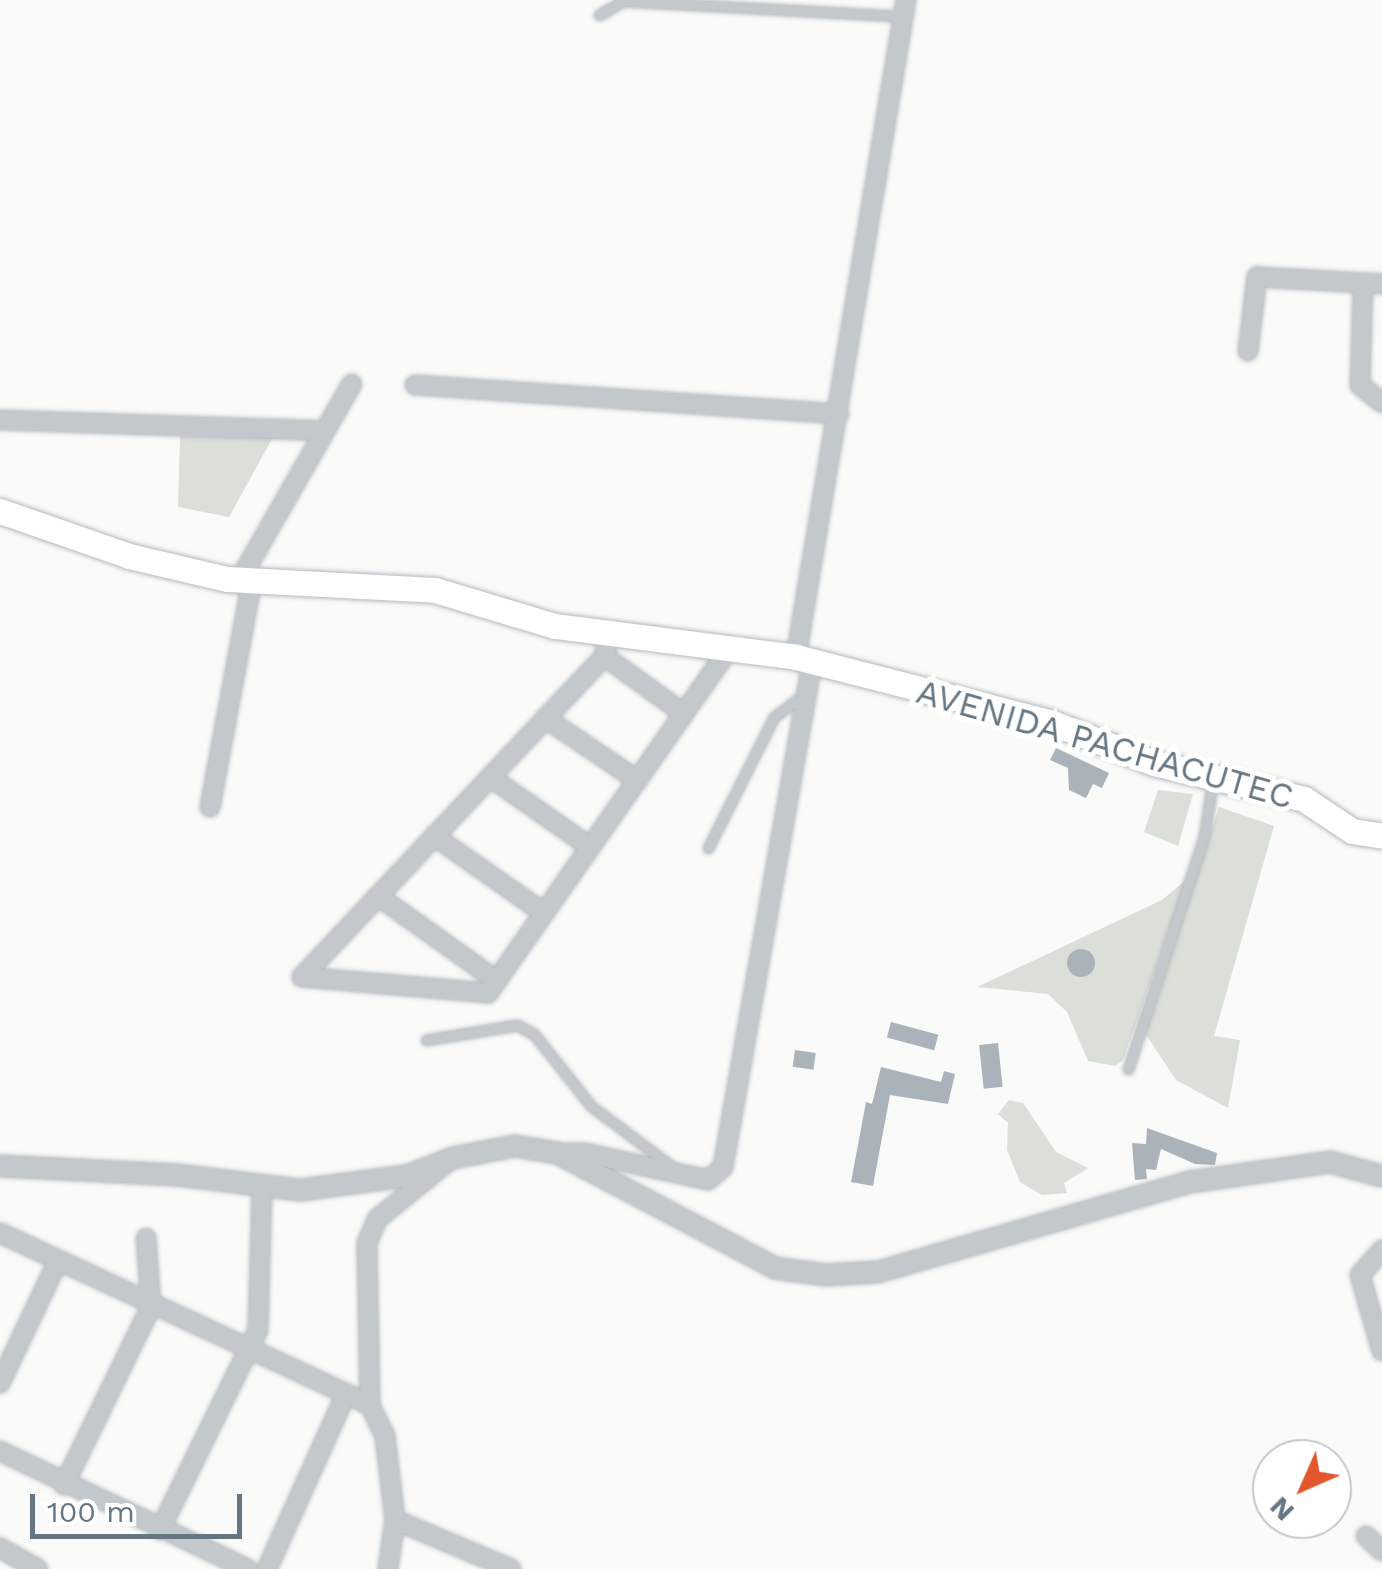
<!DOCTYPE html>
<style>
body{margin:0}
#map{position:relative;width:1382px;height:1569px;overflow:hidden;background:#fafaf8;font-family:"Work Sans",sans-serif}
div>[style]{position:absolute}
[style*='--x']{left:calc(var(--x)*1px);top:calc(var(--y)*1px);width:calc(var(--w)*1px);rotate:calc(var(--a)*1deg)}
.green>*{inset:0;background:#dadfd7}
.building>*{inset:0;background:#aab3b9;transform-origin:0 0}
.round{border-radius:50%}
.roads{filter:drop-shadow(0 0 2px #b3babf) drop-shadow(0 0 2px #b3babf)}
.service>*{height:9px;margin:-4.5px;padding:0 4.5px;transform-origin:4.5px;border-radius:4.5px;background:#c3c8cc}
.minor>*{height:18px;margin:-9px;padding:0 9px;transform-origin:9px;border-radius:9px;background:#c3c8cc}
.tertiary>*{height:20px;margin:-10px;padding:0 10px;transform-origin:10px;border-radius:10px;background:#c3c8cc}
.secondary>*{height:25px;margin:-12.5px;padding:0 12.5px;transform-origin:12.5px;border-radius:12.5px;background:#fff}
span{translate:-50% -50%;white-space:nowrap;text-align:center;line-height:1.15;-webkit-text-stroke:10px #fff;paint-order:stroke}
.street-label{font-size:35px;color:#657683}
.north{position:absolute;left:1252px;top:1439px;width:100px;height:100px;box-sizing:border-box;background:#fff;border:2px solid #c1c8cd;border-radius:50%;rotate:225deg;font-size:28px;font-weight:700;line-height:40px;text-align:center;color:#657683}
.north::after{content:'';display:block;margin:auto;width:35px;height:45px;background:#e4572e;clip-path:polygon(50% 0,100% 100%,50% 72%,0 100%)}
.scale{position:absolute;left:30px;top:1494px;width:212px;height:45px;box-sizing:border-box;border:5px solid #657683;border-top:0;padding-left:12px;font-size:30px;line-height:35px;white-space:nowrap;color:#657683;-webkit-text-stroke:8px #fff;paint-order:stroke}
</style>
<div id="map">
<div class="green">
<i style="clip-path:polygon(180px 436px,273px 437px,229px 517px,178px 507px)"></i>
<i style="clip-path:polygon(1158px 790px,1193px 794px,1178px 846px,1144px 832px)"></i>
<i style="clip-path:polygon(1219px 807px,1274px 826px,1214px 1036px,1240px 1040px,1228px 1108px,1176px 1080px,1145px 1033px)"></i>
<i style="clip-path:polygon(1187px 879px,1123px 1060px,1115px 1066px,1088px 1061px,1067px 1012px,1048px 994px,977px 987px,1162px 900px)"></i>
<i style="clip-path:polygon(1009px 1100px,1023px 1103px,1056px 1152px,1088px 1168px,1064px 1183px,1067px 1193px,1042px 1195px,1020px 1182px,1007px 1150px,1008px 1123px,998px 1114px)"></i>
</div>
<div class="building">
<i style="clip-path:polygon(1056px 748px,1109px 773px,1102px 788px,1093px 784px,1086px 798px,1069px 790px,1068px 768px,1050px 760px)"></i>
<i class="round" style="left:1067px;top:949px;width:28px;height:28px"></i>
<i style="left:891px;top:1022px;width:49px;height:16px;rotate:15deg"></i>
<i style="left:998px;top:1043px;width:44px;height:19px;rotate:84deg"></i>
<i style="left:795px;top:1050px;width:21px;height:17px;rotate:8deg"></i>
<i style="clip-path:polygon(881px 1067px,941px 1082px,944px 1071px,955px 1074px,948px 1104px,890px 1095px,873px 1186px,851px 1182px,866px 1102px,872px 1104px)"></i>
<i style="clip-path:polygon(1147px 1128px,1217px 1153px,1215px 1165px,1195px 1164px,1161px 1149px,1156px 1170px,1146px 1169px,1147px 1179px,1135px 1180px,1132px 1143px,1146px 1144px)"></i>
</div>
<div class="roads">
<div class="service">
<i style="--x:599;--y:15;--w:28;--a:-30"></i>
<i style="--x:623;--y:1;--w:280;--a:3.1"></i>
<i style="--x:708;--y:848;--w:147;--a:-63.3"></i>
<i style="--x:774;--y:717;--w:34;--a:-37"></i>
<i style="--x:426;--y:1040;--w:92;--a:-9.4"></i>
<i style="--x:517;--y:1025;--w:19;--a:28"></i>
<i style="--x:534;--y:1034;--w:92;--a:51.6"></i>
<i style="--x:591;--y:1106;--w:104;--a:36.8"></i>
<i style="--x:1128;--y:1069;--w:244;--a:-71.9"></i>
<i style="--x:1204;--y:837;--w:59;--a:-81.2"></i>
</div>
<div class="minor">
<i style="--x:1363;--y:284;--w:101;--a:91.7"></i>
<i style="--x:1360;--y:385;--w:28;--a:39"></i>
<i style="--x:1248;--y:351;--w:75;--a:-83.1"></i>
<i style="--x:1257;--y:277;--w:125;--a:3.2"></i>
<i style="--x:415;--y:385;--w:425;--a:3.9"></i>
<i style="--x:0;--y:420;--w:324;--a:1.9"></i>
<i style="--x:239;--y:581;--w:227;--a:-60.2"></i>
<i style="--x:604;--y:656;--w:97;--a:35.8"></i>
<i style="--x:796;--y:657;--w:666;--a:-80.5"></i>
<i style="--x:545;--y:718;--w:111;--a:34"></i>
<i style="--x:490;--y:777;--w:122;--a:35"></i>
<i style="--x:210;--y:807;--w:230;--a:-79.5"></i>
<i style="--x:434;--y:836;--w:134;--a:35"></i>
<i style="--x:378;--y:896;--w:146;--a:35.5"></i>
<i style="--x:302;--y:977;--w:187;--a:4.9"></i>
<i style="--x:488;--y:993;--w:415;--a:-55"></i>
<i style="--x:302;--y:977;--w:441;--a:-46.7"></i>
<i style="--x:604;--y:656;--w:23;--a:-75"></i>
<i style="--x:557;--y:1153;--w:28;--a:0"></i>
<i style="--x:585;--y:1153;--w:126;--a:12.4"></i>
<i style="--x:708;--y:1180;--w:20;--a:-41"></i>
<i style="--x:723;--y:1167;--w:512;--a:-79.99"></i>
<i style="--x:0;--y:1233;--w:408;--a:24.9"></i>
<i style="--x:1382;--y:1250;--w:33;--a:131"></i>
<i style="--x:1360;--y:1275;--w:79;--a:73.9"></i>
<i style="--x:0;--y:1383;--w:135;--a:-64.6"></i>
<i style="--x:0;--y:1451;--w:274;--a:25.5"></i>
<i style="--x:64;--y:1485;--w:198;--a:-64"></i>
<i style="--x:151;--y:1307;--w:69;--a:-94.1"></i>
<i style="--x:395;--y:1520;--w:126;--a:22.9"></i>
<i style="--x:160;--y:1530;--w:223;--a:-63.9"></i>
<i style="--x:258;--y:1330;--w:140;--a:-88.4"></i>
<i style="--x:1366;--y:1536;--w:22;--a:43"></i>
<i style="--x:0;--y:1548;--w:43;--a:28.9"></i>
<i style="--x:267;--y:1569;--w:192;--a:-65.7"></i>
<i style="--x:388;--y:1569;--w:49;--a:-81.9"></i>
<i style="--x:395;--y:1520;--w:85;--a:-96.8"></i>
<i style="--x:385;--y:1436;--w:34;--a:-116"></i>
<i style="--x:370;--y:1405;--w:162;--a:-91.1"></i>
<i style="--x:367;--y:1243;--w:26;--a:-67"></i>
<i style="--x:377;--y:1219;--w:87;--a:-39"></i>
</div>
<div class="tertiary">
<i style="--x:0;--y:1166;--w:177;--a:2.9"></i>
<i style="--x:177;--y:1175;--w:124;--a:7"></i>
<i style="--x:300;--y:1190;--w:108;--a:-7.5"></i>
<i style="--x:407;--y:1176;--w:49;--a:-21.4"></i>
<i style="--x:453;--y:1158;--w:63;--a:-11"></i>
<i style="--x:515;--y:1146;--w:43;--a:9.5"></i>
<i style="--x:557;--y:1153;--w:246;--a:27.8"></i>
<i style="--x:775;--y:1268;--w:50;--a:8"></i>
<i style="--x:825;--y:1275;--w:53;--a:-3.2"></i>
<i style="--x:878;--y:1272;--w:325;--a:-16.1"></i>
<i style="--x:1190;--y:1182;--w:141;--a:-8.1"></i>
<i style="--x:1330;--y:1162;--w:54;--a:15.1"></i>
</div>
<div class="secondary">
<i style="--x:0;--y:511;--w:137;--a:19.2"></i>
<i style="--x:129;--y:556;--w:101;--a:13.2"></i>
<i style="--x:227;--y:579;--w:208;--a:3"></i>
<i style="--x:435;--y:590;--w:125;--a:16.7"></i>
<i style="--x:555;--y:626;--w:243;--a:7.3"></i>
<i style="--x:796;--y:657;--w:265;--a:14.4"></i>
<i style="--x:1053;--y:723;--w:109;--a:21.6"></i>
<i style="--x:1154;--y:763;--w:154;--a:13.5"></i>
<i style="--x:1304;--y:799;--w:58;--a:33.7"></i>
<i style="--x:1352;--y:831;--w:30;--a:9"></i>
</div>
</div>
<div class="street-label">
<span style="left:1105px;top:744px;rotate:16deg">AVENIDA PACHACUTEC</span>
</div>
<div class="north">N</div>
<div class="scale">100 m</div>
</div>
